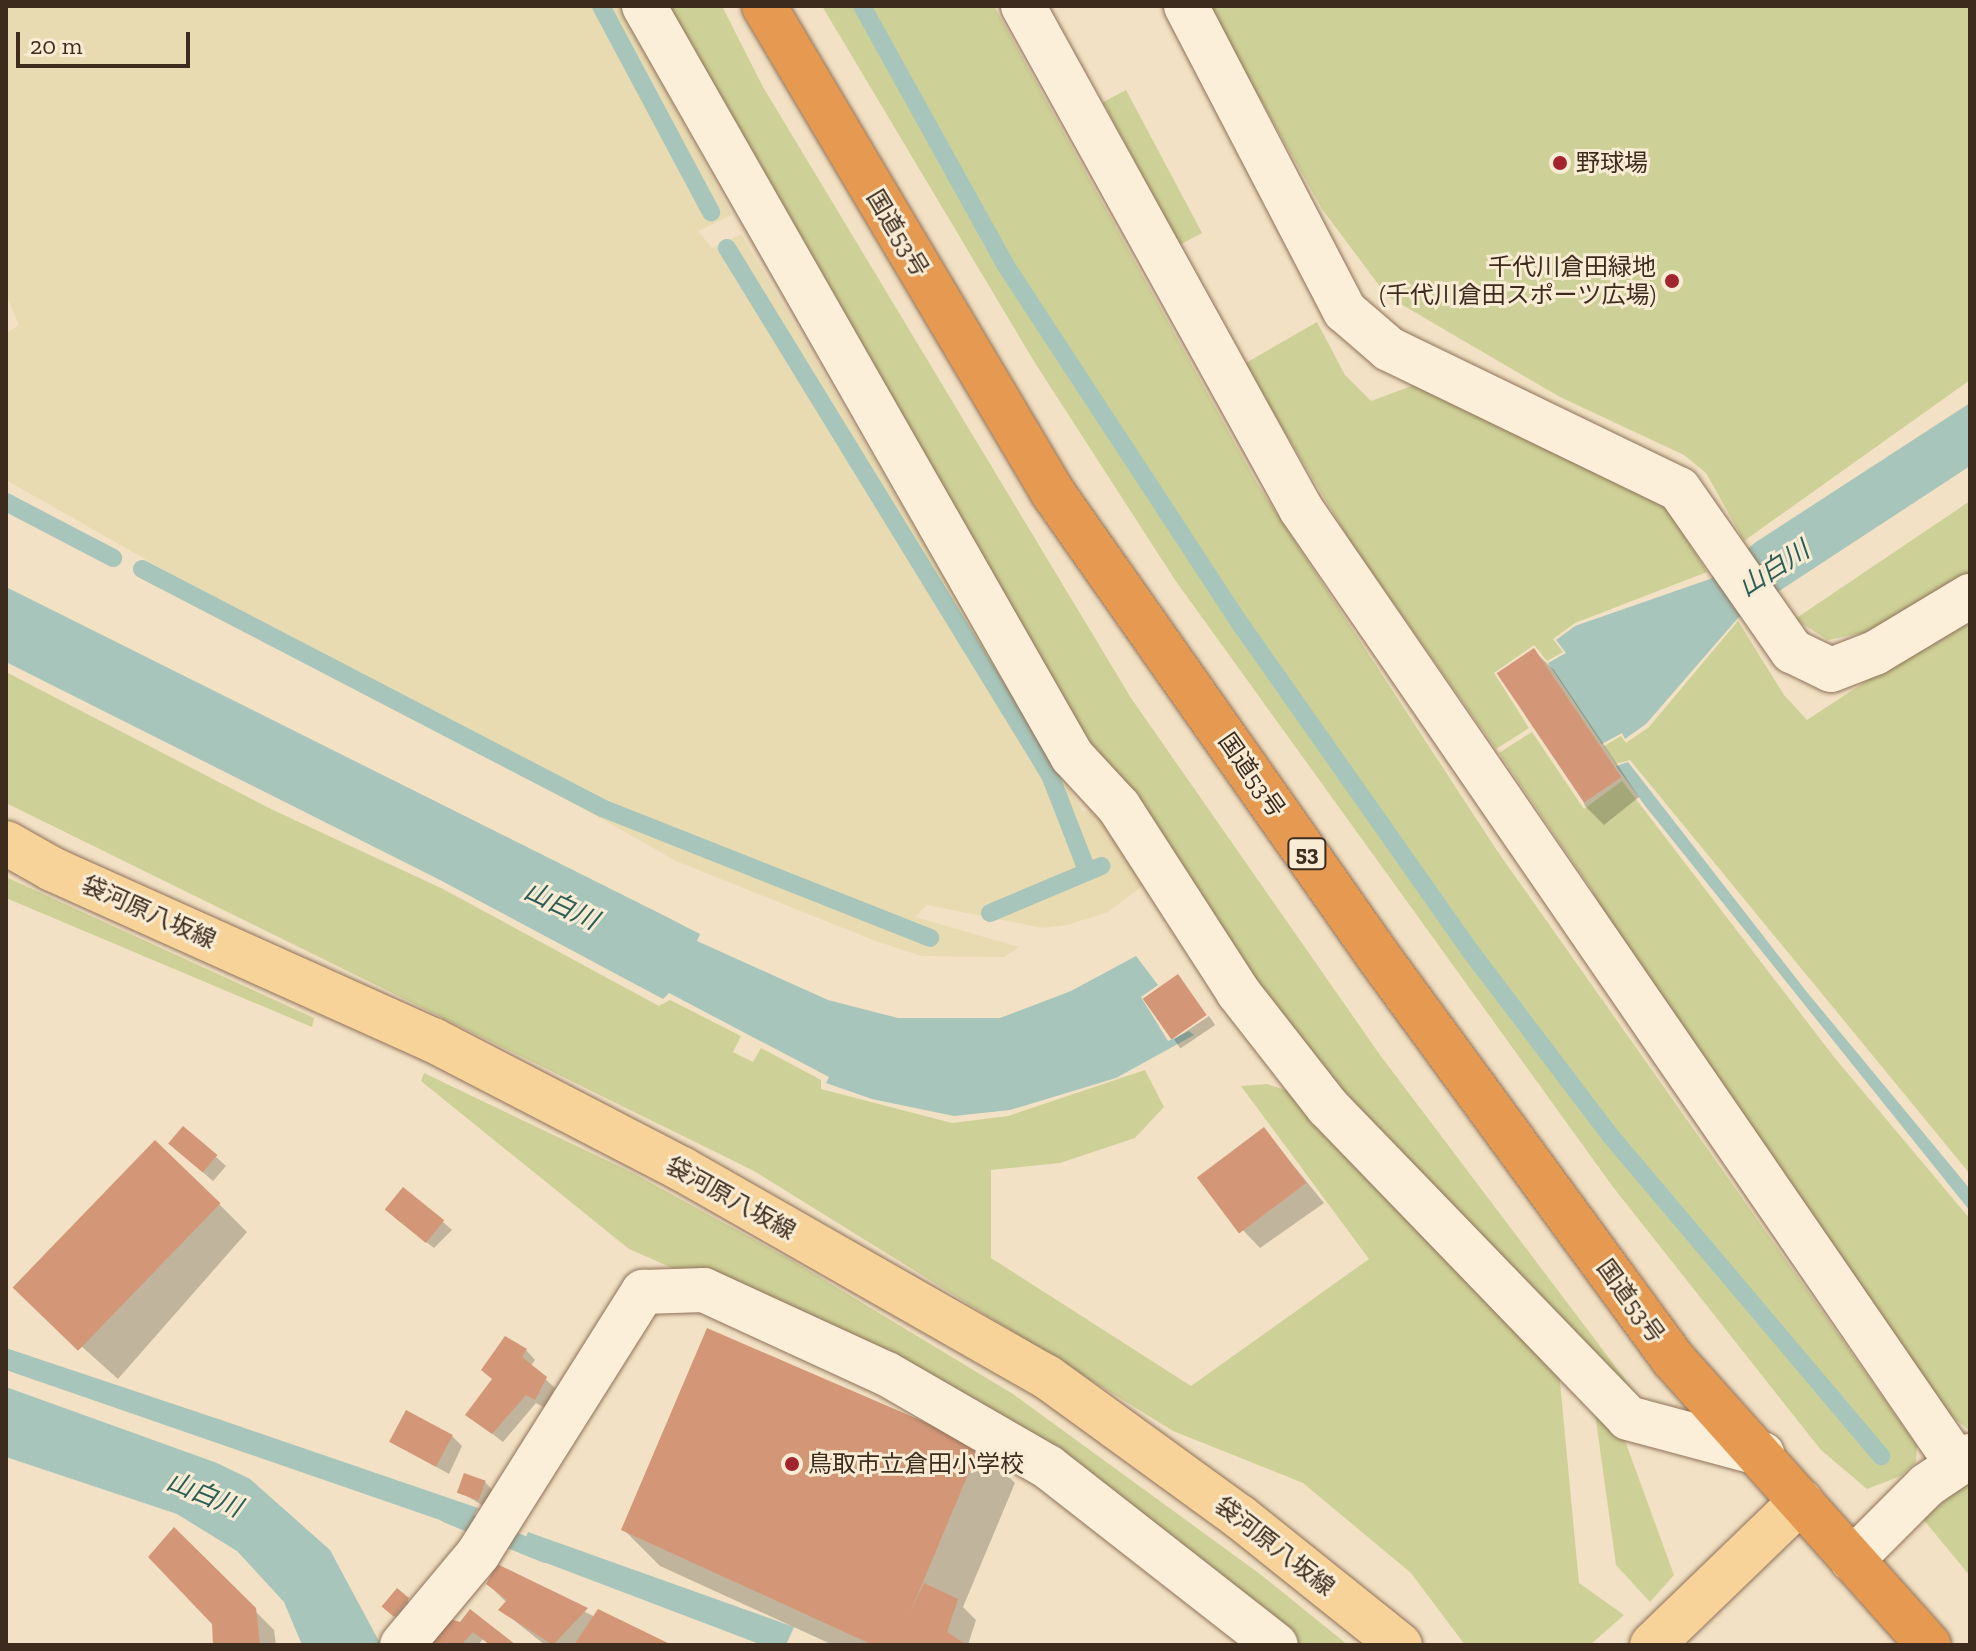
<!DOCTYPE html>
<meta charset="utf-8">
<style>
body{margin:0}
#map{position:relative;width:1976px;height:1651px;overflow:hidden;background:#f2e1c4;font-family:"Zilla Slab","Noto Sans JP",serif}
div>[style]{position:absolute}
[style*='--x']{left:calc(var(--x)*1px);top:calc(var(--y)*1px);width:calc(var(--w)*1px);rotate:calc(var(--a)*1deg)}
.farmland>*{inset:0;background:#e8dbb1}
.green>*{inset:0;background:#ced197;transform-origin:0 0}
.water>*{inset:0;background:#a7c5ba}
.shadow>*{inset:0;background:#0003;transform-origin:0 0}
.stream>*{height:18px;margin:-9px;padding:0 9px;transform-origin:9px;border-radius:9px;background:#a7c5ba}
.building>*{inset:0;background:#d39777;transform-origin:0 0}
.roads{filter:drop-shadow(0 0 2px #8e7159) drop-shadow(0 0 2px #8e7159)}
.minor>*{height:44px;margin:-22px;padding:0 22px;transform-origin:22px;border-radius:22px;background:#fbefd9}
.major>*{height:44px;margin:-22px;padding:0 22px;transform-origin:22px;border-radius:22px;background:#f7d39a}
.highway>*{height:44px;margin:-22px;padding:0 22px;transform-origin:22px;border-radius:22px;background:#e69950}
.dots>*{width:22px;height:22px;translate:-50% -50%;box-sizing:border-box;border:4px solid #f8ecd5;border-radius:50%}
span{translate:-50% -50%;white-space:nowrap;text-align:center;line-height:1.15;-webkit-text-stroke:6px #f8ecd5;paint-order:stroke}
.shield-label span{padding:2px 6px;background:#f8ecd5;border:2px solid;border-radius:6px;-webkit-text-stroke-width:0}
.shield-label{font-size:22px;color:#3d2b1e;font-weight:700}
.poi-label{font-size:24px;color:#3d2b1e}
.left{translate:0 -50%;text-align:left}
.right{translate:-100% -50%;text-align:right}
.street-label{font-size:24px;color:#3d2b1e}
.water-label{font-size:26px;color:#2c5e57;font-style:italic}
.frame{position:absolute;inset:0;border:8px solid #3d2b1e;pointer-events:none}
.scale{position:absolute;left:16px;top:32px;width:174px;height:36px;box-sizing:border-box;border:4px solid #3d2b1e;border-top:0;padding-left:10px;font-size:24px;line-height:28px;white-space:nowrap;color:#3d2b1e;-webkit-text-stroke:6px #f8ecd5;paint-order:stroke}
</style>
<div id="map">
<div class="farmland">
<i style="clip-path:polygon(6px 6px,622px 6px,732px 215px,698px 231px,712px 248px,741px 234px,1083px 812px,1101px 804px,1149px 881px,1108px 912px,1067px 925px,1043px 928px,927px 905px,915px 917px,1019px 947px,1004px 957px,921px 956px,873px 940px,676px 861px,6px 480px,6px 333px,19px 325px,6px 295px)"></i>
</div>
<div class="green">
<i style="clip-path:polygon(664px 6px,722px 6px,763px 87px,1131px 698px,1380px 1055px,1646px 1407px,1300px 1047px,1076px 724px)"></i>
<i style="clip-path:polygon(822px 6px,994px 6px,1258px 485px,1498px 852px,1917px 1446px,1916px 1462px,1901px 1476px,1867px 1489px,1821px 1450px,1613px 1187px,1175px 580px,1035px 363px)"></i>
<i style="clip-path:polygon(1208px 6px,1970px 6px,1970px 380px,1744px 541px,1706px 473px,1684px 455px,1560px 397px,1387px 296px,1322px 209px)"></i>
<i style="left:1126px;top:90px;width:162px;height:26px;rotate:62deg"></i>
<i style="clip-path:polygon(1317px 322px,1345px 375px,1371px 401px,1425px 381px,1665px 505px,1707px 572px,1575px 623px,1553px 639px,1563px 652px,1547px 661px,1534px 645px,1494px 673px,1529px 728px,1496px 749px,1352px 544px,1244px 364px)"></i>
<i style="clip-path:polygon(1970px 501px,1970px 577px,1878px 630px,1828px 640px,1795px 619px)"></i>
<i style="clip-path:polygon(1738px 621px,1784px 695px,1807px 720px,1945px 629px,1970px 624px,1970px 1174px,1630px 760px,1616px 764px,1604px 746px,1621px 736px,1626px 743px,1649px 727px)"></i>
<i style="clip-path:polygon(6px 672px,273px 810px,441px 888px,659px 1006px,670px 1000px,741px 1036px,733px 1052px,753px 1062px,761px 1048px,821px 1080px,821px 1089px,952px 1123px,1008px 1116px,1145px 1070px,1164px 1107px,1135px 1138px,1060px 1163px,991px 1170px,991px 1258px,1191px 1386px,1369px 1259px,1241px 1086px,1267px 1084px,1288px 1091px,1558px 1361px,1579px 1583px,1624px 1615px,1590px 1645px,1465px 1645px,1411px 1573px,1303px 1483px,1173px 1431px,754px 1171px,6px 803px)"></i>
<i style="clip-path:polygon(1532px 732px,1584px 809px,1622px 781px,1834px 1057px,1970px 1219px,1970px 1431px,1945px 1411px,1630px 967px,1592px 890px,1499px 753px)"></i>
<i style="clip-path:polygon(6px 877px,314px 1018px,312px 1027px,6px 898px)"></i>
<i style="clip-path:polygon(424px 1073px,631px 1172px,793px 1261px,1013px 1394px,1260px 1574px,1348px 1645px,1285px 1645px,1238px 1600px,693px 1277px,629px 1249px,421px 1081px)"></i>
<i style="clip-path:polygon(1595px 1413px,1620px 1427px,1674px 1575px,1650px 1602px,1616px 1565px)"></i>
<i style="clip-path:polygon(1970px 1479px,1970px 1576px,1923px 1519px)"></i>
</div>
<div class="water">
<i style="clip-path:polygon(1970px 403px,1970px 466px,1738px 618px,1646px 724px,1625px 739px,1622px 733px,1602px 744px,1548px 663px,1566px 653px,1556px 640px,1575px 626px,1710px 579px,1756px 542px)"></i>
<i style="clip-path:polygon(6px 587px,653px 910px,700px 934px,697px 941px,828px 1000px,898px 1018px,1000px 1018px,1071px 991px,1136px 956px,1158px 985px,1141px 997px,1168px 1041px,1189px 1031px,1194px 1035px,1116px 1078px,1010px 1110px,954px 1116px,872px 1099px,826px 1083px,829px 1077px,669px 993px,663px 999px,440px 880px,6px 662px)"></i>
<i style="clip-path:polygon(1628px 762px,1806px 991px,1970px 1189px,1970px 1211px,1646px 807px,1616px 766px)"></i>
<i style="clip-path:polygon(6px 1348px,233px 1424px,478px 1508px,466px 1529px,6px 1370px)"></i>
<i style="clip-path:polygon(6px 1387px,217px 1463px,250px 1479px,330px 1550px,381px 1645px,302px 1645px,284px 1602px,237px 1551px,177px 1514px,6px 1457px)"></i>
<i style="clip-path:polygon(528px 1532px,794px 1627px,786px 1645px,762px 1645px,520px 1553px)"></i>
</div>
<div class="shadow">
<i style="clip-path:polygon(1534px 651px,1554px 670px,1639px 797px,1604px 825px,1585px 806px)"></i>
<i style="left:1209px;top:1016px;width:11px;height:42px;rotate:56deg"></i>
<i style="clip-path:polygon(1264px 1129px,1324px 1203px,1260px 1248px,1241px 1228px)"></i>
<i style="clip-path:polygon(180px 1152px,216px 1157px,226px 1166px,213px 1181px)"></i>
<i style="clip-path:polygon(219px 1204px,247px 1232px,118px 1379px,22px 1293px)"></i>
<i style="clip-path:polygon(394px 1217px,442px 1221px,452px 1230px,434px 1248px)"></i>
<i style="clip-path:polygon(526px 1350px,535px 1360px,531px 1366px,555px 1388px,545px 1408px,536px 1403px,503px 1442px,468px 1415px)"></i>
<i style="clip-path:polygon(452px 1436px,462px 1446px,449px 1474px,395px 1444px)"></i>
<i style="clip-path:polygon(979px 1447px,1015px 1483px,963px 1607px,976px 1620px,968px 1645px,833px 1645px,660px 1566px,624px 1530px)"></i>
<i style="clip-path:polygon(485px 1482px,494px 1492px,489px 1509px,458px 1491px)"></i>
<i style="clip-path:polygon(174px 1530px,274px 1630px,276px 1645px,214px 1645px,214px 1624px)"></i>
<i style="clip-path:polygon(498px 1567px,595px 1617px,667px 1645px,545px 1645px,501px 1610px,507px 1603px,488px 1584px)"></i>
<i style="clip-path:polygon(397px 1591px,417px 1609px,405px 1625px,385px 1608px)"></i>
<i style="clip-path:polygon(460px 1624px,513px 1645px,491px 1645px,483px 1639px,478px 1645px,430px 1645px)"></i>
</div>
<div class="stream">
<i style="--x:601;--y:6;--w:234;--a:61.9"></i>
<i style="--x:862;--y:6;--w:297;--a:61"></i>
<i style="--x:1006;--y:266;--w:425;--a:56.8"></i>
<i style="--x:1239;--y:622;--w:403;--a:54.9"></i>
<i style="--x:1471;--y:952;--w:228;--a:52.8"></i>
<i style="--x:1609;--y:1134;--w:422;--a:49.8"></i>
<i style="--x:727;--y:248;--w:618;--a:58.5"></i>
<i style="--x:1050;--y:775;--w:100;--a:68.8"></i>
<i style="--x:6;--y:502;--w:121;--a:27.6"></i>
<i style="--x:142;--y:569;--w:518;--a:27.45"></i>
<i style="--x:602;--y:808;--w:353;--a:21.6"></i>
<i style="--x:990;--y:913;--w:121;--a:-22.9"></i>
<i style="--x:447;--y:1514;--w:107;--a:22"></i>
</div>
<div class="building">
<i style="left:1534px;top:648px;width:156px;height:45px;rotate:56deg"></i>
<i style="left:1178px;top:974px;width:50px;height:43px;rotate:55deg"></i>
<i style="left:183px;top:1126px;width:45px;height:23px;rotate:40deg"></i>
<i style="left:1264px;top:1127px;width:70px;height:84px;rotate:53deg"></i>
<i style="left:155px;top:1140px;width:91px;height:205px;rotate:44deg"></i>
<i style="left:403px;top:1187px;width:53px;height:29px;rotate:39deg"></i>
<i style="clip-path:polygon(707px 1328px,980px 1446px,910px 1613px,924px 1583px,958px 1599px,947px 1632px,967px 1645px,873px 1645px,621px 1530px)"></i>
<i style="clip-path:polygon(505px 1336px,527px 1349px,522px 1357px,547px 1377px,535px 1400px,526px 1395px,492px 1434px,465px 1415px,492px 1379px,481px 1370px)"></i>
<i style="left:406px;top:1410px;width:53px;height:36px;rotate:28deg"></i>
<i style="left:464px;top:1473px;width:23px;height:21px;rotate:20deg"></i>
<i style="clip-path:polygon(174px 1527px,256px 1608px,260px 1645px,213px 1645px,212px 1624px,148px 1557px)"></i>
<i style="clip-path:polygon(497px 1564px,588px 1608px,553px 1645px,498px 1610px,507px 1600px,486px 1584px)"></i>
<i style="left:397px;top:1588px;width:16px;height:24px;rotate:40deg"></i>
<i style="clip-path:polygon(470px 1609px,516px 1645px,490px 1645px,473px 1632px,461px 1645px,428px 1645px,447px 1618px,460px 1622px)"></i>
<i style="clip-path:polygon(598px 1609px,672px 1645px,574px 1645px)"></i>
</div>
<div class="roads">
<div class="minor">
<i style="--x:644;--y:6;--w:864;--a:60.29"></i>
<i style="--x:1072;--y:756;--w:69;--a:47.3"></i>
<i style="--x:1119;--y:807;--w:220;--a:57.2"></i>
<i style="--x:1238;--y:992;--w:146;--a:52"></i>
<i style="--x:1328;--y:1107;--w:432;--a:46"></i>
<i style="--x:1628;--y:1418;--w:139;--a:15"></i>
<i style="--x:1023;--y:6;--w:575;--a:61.07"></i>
<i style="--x:1301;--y:509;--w:1156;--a:55.5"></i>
<i style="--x:1186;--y:6;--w:344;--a:62.5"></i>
<i style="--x:1345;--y:311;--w:58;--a:40.8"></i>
<i style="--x:1389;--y:349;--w:322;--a:25.8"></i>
<i style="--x:1679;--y:489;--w:198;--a:55.1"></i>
<i style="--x:1792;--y:651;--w:43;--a:26"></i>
<i style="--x:1831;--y:670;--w:47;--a:-21.1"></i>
<i style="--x:1875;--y:653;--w:111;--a:-31"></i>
<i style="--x:1852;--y:1560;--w:106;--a:-45"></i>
<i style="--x:1927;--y:1485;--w:52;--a:-34"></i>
<i style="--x:402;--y:1645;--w:119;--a:-50.1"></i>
<i style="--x:478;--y:1554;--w:310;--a:-57.8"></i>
<i style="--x:643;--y:1292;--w:61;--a:-1.9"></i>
<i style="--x:704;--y:1290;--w:201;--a:24.7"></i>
<i style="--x:887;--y:1374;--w:186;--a:30"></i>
<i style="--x:1048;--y:1467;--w:289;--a:38"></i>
</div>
<div class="major">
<i style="--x:6;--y:843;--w:53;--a:29.5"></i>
<i style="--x:52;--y:869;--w:418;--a:24.2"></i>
<i style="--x:433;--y:1040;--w:280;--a:27.4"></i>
<i style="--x:682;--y:1169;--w:420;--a:29.7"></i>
<i style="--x:1047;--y:1377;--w:238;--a:36"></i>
<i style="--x:1240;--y:1517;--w:205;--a:38.7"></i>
<i style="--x:1652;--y:1645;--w:207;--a:-44"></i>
</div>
<div class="highway">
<i style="--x:764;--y:6;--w:566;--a:59.31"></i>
<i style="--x:1053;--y:493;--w:571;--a:54.92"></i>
<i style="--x:1381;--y:960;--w:494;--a:53.8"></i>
<i style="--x:1673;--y:1359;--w:384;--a:48.2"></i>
</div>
</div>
<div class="dots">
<i style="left:1560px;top:163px;background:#a2242e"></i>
<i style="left:1672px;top:281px;background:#a2242e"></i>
<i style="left:792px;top:1464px;background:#a2242e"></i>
</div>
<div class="shield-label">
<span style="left:1307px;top:854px">53</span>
</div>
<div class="poi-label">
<span class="left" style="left:1576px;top:163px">野球場</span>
<span class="right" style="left:1656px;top:281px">千代川倉田緑地<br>(千代川倉田スポーツ広場)</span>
<span class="left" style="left:808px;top:1464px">鳥取市立倉田小学校</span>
</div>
<div class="street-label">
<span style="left:898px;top:233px;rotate:59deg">国道53号</span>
<span style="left:1252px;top:775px;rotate:55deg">国道53号</span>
<span style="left:149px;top:912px;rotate:24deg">袋河原八坂線</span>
<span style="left:731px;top:1198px;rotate:29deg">袋河原八坂線</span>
<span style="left:1631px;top:1301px;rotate:54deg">国道53号</span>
<span style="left:1275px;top:1546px;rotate:38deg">袋河原八坂線</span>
</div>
<div class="water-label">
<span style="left:1774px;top:569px;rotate:-33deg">山白川</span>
<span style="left:561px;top:906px;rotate:25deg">山白川</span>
<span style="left:204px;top:1495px;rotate:22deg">山白川</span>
</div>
<div class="frame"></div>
<div class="scale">20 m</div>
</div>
